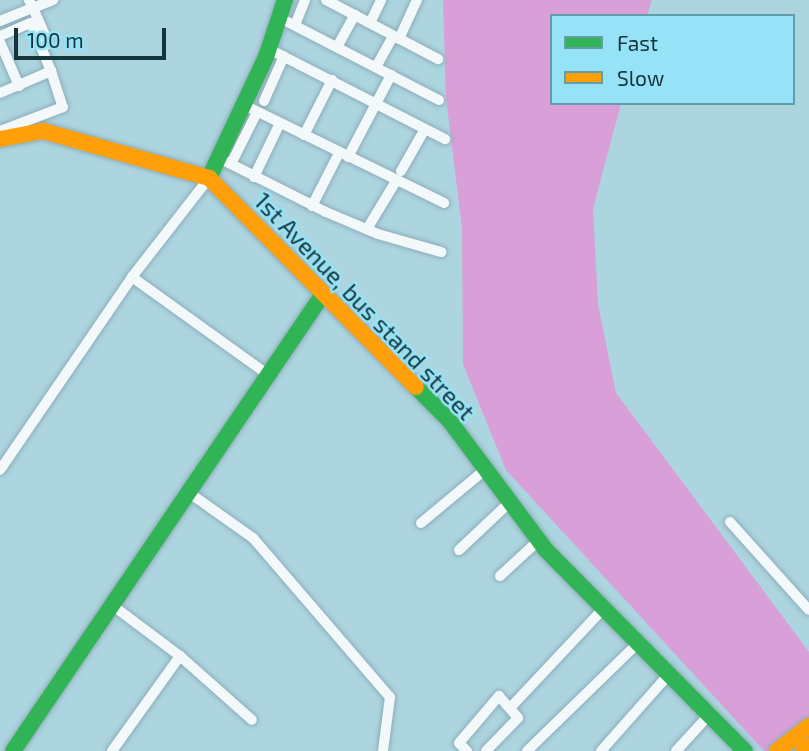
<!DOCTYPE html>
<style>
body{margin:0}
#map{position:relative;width:809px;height:751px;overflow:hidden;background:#acd5e0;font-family:"Exo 2",sans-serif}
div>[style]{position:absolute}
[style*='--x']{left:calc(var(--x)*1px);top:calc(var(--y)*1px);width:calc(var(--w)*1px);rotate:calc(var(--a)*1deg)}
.water>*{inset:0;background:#d99fd8}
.roads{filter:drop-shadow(0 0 2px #8dadb6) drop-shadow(0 0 2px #8dadb6)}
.street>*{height:10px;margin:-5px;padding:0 5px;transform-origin:5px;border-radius:5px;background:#f3f9fa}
.fast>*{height:16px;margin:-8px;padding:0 8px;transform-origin:8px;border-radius:8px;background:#30b455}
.slow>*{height:16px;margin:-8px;padding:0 8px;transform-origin:8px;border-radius:8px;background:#ff9f0a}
span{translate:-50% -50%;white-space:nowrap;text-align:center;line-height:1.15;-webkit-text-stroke:5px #96e2f6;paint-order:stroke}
.street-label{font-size:24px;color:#15353d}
.legend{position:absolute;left:550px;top:14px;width:245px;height:91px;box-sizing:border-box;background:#96e2f6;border:2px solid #629dac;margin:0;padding:9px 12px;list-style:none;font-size:21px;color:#15353d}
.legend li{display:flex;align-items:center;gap:14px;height:35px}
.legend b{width:35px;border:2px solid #629dac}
.scale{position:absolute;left:14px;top:28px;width:152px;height:32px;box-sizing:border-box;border:4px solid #15353d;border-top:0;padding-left:9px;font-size:21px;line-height:24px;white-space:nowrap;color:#15353d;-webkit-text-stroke:5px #96e2f6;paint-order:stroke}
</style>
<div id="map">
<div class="water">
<i style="clip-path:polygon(443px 0,652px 0,647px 16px,552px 16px,552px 103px,621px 103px,593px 209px,598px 304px,616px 393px,809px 652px,809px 751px,764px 751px,506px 470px,463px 364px,462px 228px,446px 98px)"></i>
</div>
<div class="roads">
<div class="street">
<i style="--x:326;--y:0;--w:127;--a:27.8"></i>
<i style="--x:280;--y:18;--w:179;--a:27.3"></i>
<i style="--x:0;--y:21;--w:35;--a:-22"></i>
<i style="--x:33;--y:8;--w:9;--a:-117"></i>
<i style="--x:370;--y:23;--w:25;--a:-64"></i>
<i style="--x:295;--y:25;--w:27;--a:-68"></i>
<i style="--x:0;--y:36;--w:34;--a:-23"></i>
<i style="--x:31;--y:23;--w:52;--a:67.4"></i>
<i style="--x:399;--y:39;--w:43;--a:-65.2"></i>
<i style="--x:0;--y:42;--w:48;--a:66.6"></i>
<i style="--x:49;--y:44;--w:39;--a:-114"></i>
<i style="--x:33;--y:8;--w:22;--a:-22"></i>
<i style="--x:337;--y:47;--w:37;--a:-61"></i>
<i style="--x:269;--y:49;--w:198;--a:27.1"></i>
<i style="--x:376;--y:67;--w:35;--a:-61"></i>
<i style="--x:0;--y:93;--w:56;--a:-23.3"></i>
<i style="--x:51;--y:71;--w:38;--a:72"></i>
<i style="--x:63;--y:107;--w:67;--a:159.1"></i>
<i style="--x:264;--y:101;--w:49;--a:-66"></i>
<i style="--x:244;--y:105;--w:223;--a:26.1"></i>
<i style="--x:304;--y:135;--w:62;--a:-63"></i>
<i style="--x:348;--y:157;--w:93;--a:-62.3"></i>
<i style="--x:219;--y:158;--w:120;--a:26.8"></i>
<i style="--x:326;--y:212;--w:56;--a:22.9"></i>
<i style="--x:378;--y:234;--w:66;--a:15.9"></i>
<i style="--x:231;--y:164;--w:58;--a:-63.4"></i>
<i style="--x:401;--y:171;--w:48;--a:-60.3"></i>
<i style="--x:254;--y:177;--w:60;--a:-64.3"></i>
<i style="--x:312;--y:206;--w:59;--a:-63"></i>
<i style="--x:367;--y:229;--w:56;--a:-58.9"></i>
<i style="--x:132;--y:277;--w:166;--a:35.7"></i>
<i style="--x:0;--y:470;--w:234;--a:-55.6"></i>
<i style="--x:132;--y:277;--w:125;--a:-52.1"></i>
<i style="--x:188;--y:492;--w:80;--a:35.3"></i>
<i style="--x:253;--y:538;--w:210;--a:49.3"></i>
<i style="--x:390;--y:697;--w:54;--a:97.4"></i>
<i style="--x:730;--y:522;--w:118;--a:48.1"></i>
<i style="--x:421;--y:523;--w:85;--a:-39.7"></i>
<i style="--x:459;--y:550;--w:70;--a:-43.3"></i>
<i style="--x:500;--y:576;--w:52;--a:-42.6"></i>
<i style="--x:112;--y:605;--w:85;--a:36.9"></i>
<i style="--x:180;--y:656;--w:96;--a:41.6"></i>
<i style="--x:510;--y:708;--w:136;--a:-46.8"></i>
<i style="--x:112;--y:751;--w:117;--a:-54.4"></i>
<i style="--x:467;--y:751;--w:11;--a:-135"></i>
<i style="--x:459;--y:743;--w:62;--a:-49.6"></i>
<i style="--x:499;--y:696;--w:29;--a:49"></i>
<i style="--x:518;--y:718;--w:46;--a:134.1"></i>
<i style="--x:527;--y:751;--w:156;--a:-44.2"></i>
<i style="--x:601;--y:751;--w:104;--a:-48.5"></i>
<i style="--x:676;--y:751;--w:52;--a:-47.4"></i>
</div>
<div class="fast">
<i style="--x:209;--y:178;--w:134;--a:-64.8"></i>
<i style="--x:266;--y:57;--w:60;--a:-71.6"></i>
<i style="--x:416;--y:387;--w:47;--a:45"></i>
<i style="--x:449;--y:420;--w:161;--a:53.3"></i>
<i style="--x:545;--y:549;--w:284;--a:45.3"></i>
<i style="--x:13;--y:751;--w:552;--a:-55.85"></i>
</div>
<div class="slow">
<i style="--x:0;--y:139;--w:44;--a:-10.5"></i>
<i style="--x:43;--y:131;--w:173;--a:15.8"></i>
<i style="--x:209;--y:178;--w:294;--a:45.3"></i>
<i style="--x:777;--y:751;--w:41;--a:-38"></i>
<i style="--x:803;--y:751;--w:8;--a:-40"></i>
</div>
</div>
<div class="street-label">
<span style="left:365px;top:306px;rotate:46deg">1st Avenue, bus stand street</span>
</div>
<ul class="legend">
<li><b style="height:9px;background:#30b455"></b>Fast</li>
<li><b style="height:9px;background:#ff9f0a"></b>Slow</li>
</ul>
<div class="scale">100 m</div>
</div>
